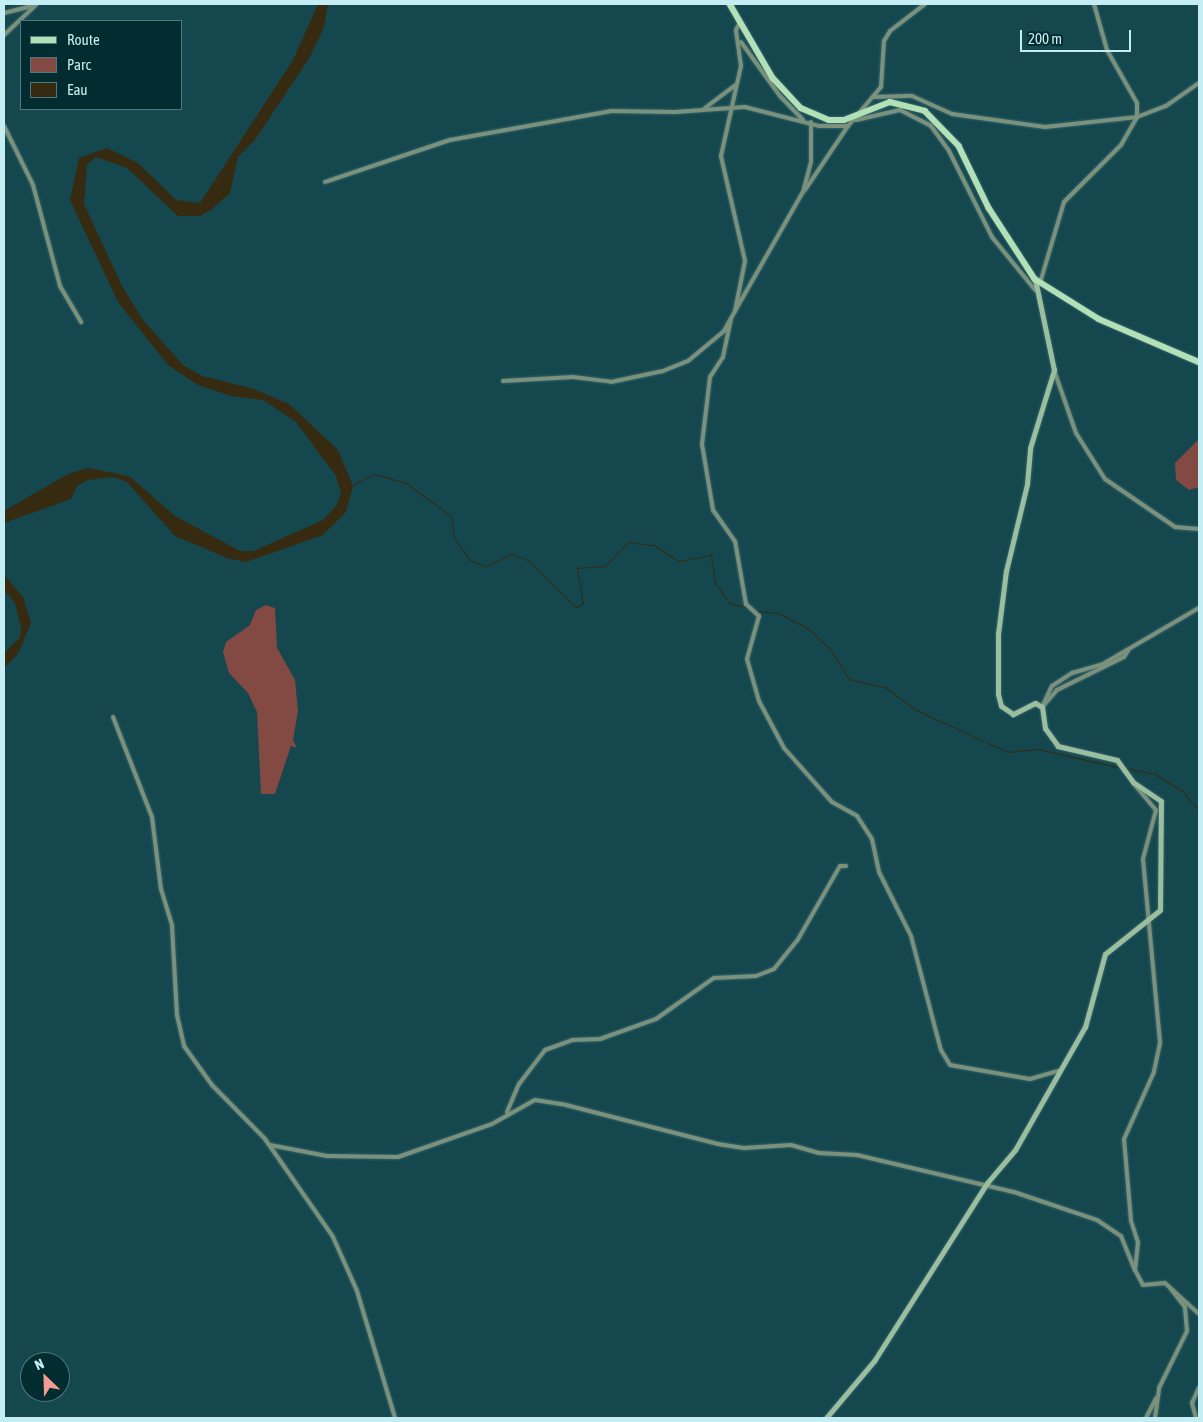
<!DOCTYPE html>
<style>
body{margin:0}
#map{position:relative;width:1203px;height:1422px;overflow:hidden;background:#15474e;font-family:"Asap Condensed",sans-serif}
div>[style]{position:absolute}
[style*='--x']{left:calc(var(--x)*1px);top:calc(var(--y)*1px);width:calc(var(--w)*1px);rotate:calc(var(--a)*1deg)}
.green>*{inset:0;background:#834a44}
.water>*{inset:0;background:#362b10}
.stream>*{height:1px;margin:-0.5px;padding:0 0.5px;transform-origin:0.5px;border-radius:0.5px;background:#362b10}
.roads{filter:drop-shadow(0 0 1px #34656c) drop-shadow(0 0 1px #34656c)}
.street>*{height:4px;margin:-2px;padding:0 2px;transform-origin:2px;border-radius:2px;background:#7b917c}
.secondary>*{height:5px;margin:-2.5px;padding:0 2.5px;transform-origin:2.5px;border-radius:2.5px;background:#9bbe9e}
.primary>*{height:5.5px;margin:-2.75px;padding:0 2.75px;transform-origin:2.75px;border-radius:2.75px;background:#b3e1b7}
span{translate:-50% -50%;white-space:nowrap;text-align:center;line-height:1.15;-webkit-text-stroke:4px #032c31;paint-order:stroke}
.frame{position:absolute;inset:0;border:5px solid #c4edf4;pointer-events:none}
.legend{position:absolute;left:20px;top:20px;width:162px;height:90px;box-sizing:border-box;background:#032c31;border:1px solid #50797f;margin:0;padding:6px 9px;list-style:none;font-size:15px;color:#c4edf4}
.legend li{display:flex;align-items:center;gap:10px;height:25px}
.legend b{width:25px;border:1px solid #50797f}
.north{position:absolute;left:20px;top:1352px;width:50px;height:50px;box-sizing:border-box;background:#032c31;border:1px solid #50797f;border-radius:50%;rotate:336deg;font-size:14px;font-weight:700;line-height:20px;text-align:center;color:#c4edf4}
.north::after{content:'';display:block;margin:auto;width:18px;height:22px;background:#f59c92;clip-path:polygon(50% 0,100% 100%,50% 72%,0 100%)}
.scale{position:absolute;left:1020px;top:30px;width:111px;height:22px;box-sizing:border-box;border:2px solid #c4edf4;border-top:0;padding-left:6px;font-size:15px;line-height:18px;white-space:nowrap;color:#c4edf4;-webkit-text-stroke:4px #032c31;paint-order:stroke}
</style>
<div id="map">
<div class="green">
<i style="clip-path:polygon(1199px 439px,1199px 487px,1189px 490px,1176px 480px,1175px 463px)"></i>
<i style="clip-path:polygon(266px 605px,275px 608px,277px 648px,295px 680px,298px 711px,293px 740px,297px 748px,291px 746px,275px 794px,261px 794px,257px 712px,248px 693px,229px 673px,223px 652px,226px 642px,250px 625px,256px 610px)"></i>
</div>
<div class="water">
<i style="clip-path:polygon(318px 4px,328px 4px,324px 27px,310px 57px,255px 140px,238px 157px,230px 193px,211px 210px,200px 216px,178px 216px,127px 168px,96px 157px,87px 165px,84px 204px,122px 286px,143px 320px,183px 365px,202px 376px,254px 389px,289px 404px,338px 450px,353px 486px,346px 512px,323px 535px,246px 562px,227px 558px,175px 536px,127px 482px,113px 477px,88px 480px,77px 486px,71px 499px,4px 523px,4px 511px,68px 474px,88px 468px,129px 476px,175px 516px,240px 551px,254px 551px,323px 520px,337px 505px,341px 493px,336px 476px,296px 422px,263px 400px,231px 396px,198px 385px,168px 365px,118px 302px,70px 200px,79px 158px,107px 148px,138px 163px,176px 200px,200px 203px,293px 60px)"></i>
<i style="clip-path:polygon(4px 575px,23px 597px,31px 623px,18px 654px,4px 668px,4px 653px,20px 637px,21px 628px,15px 603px,4px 590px)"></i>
</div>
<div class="stream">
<i style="--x:353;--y:485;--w:23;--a:-29"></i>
<i style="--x:373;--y:474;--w:34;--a:15"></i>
<i style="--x:406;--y:483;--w:56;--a:36.3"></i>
<i style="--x:451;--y:516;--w:22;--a:82"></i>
<i style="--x:454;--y:538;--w:27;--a:54"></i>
<i style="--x:470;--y:560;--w:17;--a:21"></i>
<i style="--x:486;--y:566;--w:29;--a:-25"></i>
<i style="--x:512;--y:554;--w:17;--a:21"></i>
<i style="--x:528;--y:560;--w:67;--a:44.4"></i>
<i style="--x:576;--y:607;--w:8;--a:-30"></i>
<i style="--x:583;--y:603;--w:36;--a:-100"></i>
<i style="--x:577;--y:568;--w:28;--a:-4"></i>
<i style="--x:605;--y:566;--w:33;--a:-46"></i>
<i style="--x:628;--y:542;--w:26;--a:7"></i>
<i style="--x:654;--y:545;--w:30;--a:33"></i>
<i style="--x:679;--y:561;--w:33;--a:-11"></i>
<i style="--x:711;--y:555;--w:28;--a:82"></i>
<i style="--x:715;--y:583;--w:24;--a:55"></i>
<i style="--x:729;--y:603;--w:17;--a:13"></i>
<i style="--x:758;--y:611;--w:20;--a:6"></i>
<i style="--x:778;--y:613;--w:34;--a:27"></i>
<i style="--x:808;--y:628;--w:30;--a:44"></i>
<i style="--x:830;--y:649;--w:36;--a:58"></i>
<i style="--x:849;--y:679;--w:37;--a:13"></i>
<i style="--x:885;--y:687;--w:36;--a:37"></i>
<i style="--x:914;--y:709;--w:84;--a:24.7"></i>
<i style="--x:990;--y:744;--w:20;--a:24"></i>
<i style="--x:1008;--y:752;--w:30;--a:-6"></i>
<i style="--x:1038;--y:749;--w:85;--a:12.9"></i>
<i style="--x:1125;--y:768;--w:31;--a:11"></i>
<i style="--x:1155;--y:774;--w:32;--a:32"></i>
<i style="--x:1182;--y:791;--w:25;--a:48"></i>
</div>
<div class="roads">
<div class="street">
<i style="--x:4;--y:13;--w:30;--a:-14"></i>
<i style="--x:4;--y:35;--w:44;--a:-43.2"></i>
<i style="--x:741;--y:42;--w:67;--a:54.2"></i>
<i style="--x:780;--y:96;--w:33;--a:46"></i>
<i style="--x:874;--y:97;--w:38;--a:-2"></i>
<i style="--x:912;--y:96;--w:44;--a:24.2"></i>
<i style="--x:952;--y:114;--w:94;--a:8"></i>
<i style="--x:1045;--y:127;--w:93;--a:-6.2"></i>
<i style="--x:1137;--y:117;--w:14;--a:-90"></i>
<i style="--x:1137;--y:103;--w:61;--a:-119.5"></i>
<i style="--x:1107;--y:50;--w:48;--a:-105.8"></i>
<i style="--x:705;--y:108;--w:38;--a:-37"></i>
<i style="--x:856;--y:120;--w:45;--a:-12.8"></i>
<i style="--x:900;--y:110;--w:35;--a:27"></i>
<i style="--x:931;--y:126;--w:31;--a:54"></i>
<i style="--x:949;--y:151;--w:96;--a:63.4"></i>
<i style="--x:992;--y:237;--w:68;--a:50.9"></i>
<i style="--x:4;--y:126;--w:66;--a:63.8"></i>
<i style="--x:33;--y:185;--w:105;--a:75"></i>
<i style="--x:60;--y:286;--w:42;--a:59.7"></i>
<i style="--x:325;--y:182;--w:132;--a:-18.6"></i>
<i style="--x:450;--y:140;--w:164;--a:-10.2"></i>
<i style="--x:611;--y:111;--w:64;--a:0.9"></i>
<i style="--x:675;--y:112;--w:70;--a:-4.1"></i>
<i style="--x:745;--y:107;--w:76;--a:14.4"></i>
<i style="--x:819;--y:126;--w:29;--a:0"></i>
<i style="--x:848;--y:126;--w:51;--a:-49.8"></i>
<i style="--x:881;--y:87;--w:46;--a:-86.3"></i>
<i style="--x:884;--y:41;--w:12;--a:-59"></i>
<i style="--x:890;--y:31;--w:44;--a:-37.6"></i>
<i style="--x:805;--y:190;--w:77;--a:-56.1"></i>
<i style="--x:1040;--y:283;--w:84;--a:-73.5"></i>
<i style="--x:1064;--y:202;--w:81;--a:-45"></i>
<i style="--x:1121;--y:145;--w:32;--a:-60"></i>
<i style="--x:1137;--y:117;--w:31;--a:-21"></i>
<i style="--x:1166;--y:106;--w:40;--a:-34.9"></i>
<i style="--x:735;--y:311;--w:137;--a:-60.3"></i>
<i style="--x:803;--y:192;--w:31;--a:-75"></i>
<i style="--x:811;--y:162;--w:40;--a:-90"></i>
<i style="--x:731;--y:319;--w:39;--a:102"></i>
<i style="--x:723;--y:357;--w:24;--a:123"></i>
<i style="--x:710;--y:377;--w:67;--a:96.8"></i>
<i style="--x:702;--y:444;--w:67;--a:80.5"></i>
<i style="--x:713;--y:510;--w:38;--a:55"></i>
<i style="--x:735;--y:541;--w:64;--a:80.1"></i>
<i style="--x:746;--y:604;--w:18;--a:43"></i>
<i style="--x:759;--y:616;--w:45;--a:105.6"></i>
<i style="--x:747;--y:659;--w:44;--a:74.1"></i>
<i style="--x:759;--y:701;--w:53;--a:62"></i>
<i style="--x:784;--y:748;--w:72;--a:48.4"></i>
<i style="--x:832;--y:802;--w:29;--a:29"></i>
<i style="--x:857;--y:816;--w:27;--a:57"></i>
<i style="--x:872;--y:839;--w:34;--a:78"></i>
<i style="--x:879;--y:872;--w:72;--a:63.4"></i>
<i style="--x:911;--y:936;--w:118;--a:75.3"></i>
<i style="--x:941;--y:1050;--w:17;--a:59"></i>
<i style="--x:950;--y:1065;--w:81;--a:9.9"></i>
<i style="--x:1030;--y:1079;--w:33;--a:-16"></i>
<i style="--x:1054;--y:370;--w:67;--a:70.8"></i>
<i style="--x:1076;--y:433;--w:54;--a:57.8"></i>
<i style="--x:1105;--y:479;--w:85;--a:34.4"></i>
<i style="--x:1175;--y:527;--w:24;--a:5"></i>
<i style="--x:503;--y:381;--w:70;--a:-3.3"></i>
<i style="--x:573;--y:377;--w:38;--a:7"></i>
<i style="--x:611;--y:382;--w:53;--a:-11.9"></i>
<i style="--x:663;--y:371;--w:27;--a:-22"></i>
<i style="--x:688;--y:361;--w:47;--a:-39.8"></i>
<i style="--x:724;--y:331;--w:23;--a:-61"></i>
<i style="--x:735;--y:311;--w:51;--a:-78.7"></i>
<i style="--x:745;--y:261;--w:108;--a:-102.9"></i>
<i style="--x:721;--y:156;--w:92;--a:-77.5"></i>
<i style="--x:741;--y:66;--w:36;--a:-98"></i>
<i style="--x:736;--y:30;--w:9;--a:-63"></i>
<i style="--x:1129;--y:649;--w:9;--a:122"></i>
<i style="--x:1124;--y:657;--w:75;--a:153.8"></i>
<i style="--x:1057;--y:690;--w:23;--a:131"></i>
<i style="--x:1042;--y:707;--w:23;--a:-65"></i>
<i style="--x:1052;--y:686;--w:24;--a:-33"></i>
<i style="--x:1072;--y:673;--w:32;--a:-16"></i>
<i style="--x:1103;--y:664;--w:111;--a:-30.3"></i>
<i style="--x:113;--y:717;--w:107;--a:68.7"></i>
<i style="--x:152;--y:817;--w:73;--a:82.9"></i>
<i style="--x:161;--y:889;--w:39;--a:73"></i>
<i style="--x:172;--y:926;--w:89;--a:86.8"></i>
<i style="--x:177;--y:1015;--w:32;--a:77"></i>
<i style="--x:184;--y:1046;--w:48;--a:54.3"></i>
<i style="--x:212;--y:1085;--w:76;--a:45.5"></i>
<i style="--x:265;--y:1139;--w:119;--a:55.2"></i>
<i style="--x:333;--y:1237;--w:59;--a:66"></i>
<i style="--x:357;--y:1291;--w:133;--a:73.3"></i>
<i style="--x:1134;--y:784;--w:34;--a:50"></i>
<i style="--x:1156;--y:810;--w:51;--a:104.9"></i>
<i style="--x:1143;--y:859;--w:185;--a:84.7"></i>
<i style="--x:1160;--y:1043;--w:30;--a:102"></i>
<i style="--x:1154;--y:1072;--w:73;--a:114.1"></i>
<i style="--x:1124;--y:1139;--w:82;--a:85.1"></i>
<i style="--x:1131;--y:1221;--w:22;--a:72"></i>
<i style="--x:1138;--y:1242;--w:28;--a:96"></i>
<i style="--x:1135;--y:1270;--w:17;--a:62"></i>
<i style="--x:1143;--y:1285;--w:22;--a:-5"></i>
<i style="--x:1165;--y:1283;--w:46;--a:42.4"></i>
<i style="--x:507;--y:1112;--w:30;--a:-67"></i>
<i style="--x:519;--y:1084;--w:43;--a:-52.6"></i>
<i style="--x:545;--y:1050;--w:29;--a:-20"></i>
<i style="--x:572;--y:1040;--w:28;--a:-2"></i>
<i style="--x:600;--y:1039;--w:59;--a:-19.7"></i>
<i style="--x:656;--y:1019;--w:71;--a:-35.3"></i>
<i style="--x:714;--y:978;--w:42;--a:-2.7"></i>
<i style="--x:756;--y:976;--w:19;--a:-21"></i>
<i style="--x:774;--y:969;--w:36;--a:-51"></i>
<i style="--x:797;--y:941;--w:86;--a:-60.2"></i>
<i style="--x:840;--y:866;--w:6;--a:0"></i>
<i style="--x:270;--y:1145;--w:58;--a:10.9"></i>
<i style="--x:327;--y:1156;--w:71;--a:0.8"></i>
<i style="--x:398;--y:1157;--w:100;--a:-19.3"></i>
<i style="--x:492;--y:1124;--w:49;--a:-29.2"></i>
<i style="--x:535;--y:1100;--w:31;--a:9"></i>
<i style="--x:566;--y:1105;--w:157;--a:14.4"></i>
<i style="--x:718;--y:1144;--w:26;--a:9"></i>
<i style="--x:744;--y:1148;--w:47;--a:-3.7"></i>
<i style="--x:791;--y:1145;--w:29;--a:16"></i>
<i style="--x:819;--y:1153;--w:38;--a:3"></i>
<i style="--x:857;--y:1155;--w:161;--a:13.3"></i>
<i style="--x:1014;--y:1192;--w:88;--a:18.6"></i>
<i style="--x:1097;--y:1220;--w:29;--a:34"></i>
<i style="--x:1121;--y:1236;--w:37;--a:68"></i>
<i style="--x:1146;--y:1418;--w:22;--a:-63"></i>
<i style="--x:1155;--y:1418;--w:30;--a:-82"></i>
<i style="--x:1159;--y:1388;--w:64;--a:-63.8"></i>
<i style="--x:1187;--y:1331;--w:24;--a:-95"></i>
<i style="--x:1185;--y:1307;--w:24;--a:-128"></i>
<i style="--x:1196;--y:1418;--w:16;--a:-105"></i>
<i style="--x:1192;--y:1403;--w:17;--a:-66"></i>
</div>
<div class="secondary">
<i style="--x:826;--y:1418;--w:75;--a:-49.9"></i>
<i style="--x:874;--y:1361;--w:211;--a:-57.6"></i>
<i style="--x:987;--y:1183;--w:43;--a:-49.7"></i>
<i style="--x:1015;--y:1150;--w:142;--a:-60.4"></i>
<i style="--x:1085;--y:1027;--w:76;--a:-74.7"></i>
<i style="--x:1105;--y:954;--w:70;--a:-38.7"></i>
<i style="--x:1160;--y:910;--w:109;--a:-89.5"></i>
<i style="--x:1161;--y:801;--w:34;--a:-146"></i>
<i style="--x:1133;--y:782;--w:27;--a:-126"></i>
<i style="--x:1117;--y:760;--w:61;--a:-166.7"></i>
<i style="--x:1058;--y:746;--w:22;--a:-126"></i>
<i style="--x:1045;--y:728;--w:21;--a:-98"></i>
<i style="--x:1042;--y:707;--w:8;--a:-150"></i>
<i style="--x:1035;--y:703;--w:25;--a:153"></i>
<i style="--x:1013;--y:714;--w:14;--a:-146"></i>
<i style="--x:1001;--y:706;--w:12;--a:-104"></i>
<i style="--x:998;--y:694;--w:60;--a:-90"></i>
<i style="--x:998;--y:634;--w:64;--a:-82.8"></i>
<i style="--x:1006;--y:571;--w:89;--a:-76.4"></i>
<i style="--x:1027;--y:484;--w:36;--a:-85"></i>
<i style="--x:1030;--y:448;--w:82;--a:-72.9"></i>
<i style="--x:1054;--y:370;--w:93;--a:-101.8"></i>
</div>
<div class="primary">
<i style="--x:730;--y:4;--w:86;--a:59.8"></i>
<i style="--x:773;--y:78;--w:41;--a:47"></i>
<i style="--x:801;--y:108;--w:30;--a:23"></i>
<i style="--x:829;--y:120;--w:15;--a:0"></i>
<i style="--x:844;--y:120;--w:49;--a:-21.4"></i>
<i style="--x:890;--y:102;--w:36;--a:14"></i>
<i style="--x:925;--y:111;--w:49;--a:45.8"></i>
<i style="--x:959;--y:146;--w:69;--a:64.2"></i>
<i style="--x:989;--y:208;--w:85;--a:57.1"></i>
<i style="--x:1035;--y:279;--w:75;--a:32"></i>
<i style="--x:1099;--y:319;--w:109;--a:23.3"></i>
</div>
</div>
<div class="frame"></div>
<ul class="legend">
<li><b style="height:6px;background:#b3e1b7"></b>Route</li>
<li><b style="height:14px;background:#834a44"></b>Parc</li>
<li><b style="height:14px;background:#362b10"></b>Eau</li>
</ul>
<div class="north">N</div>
<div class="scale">200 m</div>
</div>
